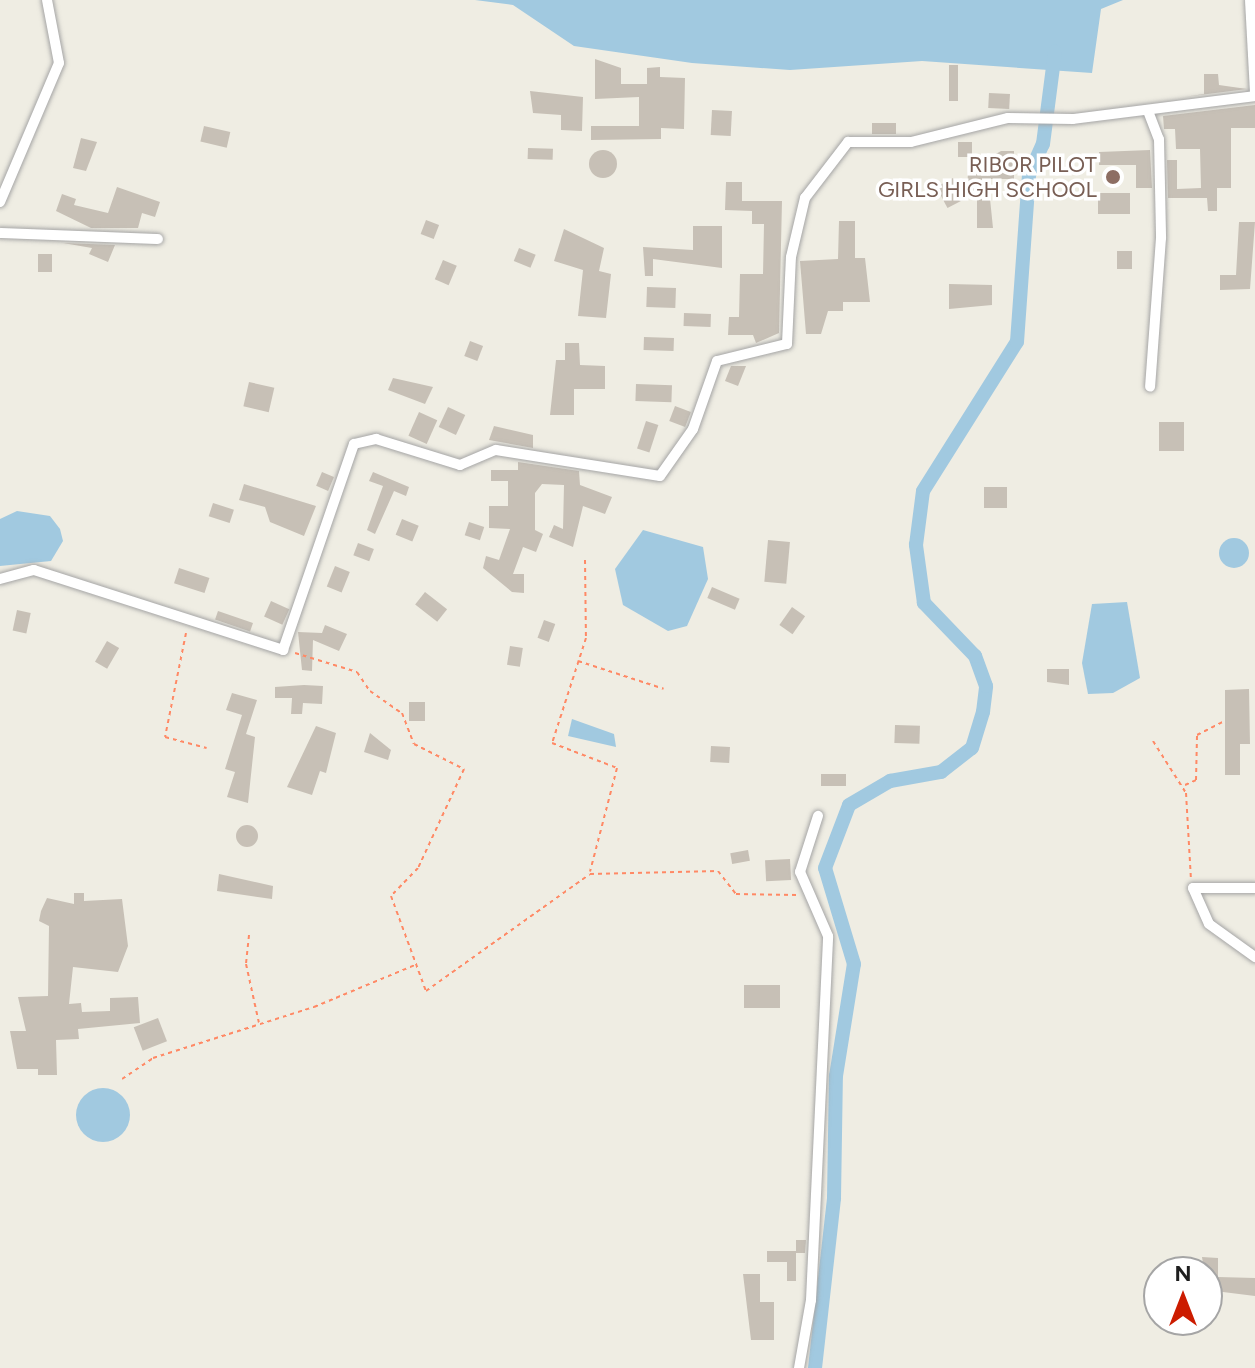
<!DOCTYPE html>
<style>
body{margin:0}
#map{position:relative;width:1255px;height:1368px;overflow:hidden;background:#efede3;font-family:Figtree,sans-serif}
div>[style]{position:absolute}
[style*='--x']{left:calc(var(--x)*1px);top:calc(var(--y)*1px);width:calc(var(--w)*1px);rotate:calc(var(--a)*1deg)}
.water>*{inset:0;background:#a1c9e0}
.round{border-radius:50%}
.canal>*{height:14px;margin:-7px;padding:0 7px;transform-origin:7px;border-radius:7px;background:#a1c9e0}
.building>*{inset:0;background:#c7c0b6;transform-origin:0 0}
.path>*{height:2px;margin-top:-1px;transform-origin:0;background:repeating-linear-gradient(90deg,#ff8965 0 4px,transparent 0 8px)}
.roads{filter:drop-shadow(0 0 2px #a5a5a5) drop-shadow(0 0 2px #a5a5a5)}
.minor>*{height:10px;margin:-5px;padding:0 5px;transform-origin:5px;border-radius:5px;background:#fff}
.dots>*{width:22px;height:22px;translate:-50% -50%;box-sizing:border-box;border:4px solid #fff;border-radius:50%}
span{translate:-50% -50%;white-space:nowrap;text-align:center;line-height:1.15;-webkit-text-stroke:7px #fff;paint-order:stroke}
.education-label{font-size:22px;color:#785e54}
.right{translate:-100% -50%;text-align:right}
.north{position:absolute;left:1143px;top:1256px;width:80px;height:80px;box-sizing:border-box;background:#fff;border:2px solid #a5a5a5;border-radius:50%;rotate:0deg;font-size:22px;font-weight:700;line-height:32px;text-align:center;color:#1e1e1e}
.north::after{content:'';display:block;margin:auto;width:28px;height:36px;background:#cc1c00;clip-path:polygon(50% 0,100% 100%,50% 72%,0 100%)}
</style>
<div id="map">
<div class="water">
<i style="clip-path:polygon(475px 0,1123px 0,1101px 9px,1092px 73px,922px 61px,790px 70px,692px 63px,574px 46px,513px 5px)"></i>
<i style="clip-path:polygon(17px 511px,50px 516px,60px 529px,63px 541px,51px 561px,0 566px,0 519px)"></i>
<i style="clip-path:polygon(643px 530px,703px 547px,708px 579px,687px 626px,668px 631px,623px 605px,615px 569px)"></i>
<i class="round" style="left:1219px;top:538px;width:30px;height:30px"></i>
<i style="clip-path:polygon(1127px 602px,1140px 678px,1113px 693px,1088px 694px,1082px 663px,1092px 604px)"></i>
<i style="clip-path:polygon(572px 719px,614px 734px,616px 747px,568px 736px)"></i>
<i class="round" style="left:76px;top:1088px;width:54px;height:54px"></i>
</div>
<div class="canal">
<i style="--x:815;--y:1368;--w:171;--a:-83.6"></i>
<i style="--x:834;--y:1198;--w:122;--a:-89.1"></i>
<i style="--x:836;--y:1076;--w:113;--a:-80.9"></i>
<i style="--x:854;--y:964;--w:100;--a:-106.8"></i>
<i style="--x:825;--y:868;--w:67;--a:-69.1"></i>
<i style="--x:849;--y:805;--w:48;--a:-30.3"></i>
<i style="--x:890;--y:781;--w:52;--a:-10"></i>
<i style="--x:941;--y:772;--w:39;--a:-38"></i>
<i style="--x:972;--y:748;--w:38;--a:-73"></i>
<i style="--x:983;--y:712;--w:26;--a:-83"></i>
<i style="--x:986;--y:686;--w:32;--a:-110"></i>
<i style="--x:975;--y:656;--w:74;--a:-133.9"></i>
<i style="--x:924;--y:603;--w:59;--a:-97.9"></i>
<i style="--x:916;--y:545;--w:54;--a:-82.6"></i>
<i style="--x:923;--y:491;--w:176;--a:-57.8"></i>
<i style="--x:1017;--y:342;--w:167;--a:-85.9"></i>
<i style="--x:1029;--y:175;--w:34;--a:-66"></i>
<i style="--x:1043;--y:144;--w:93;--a:-82.6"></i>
</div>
<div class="building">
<i style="clip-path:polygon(595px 59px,621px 68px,621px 84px,647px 84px,647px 68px,660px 67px,660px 77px,685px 78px,684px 129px,661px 128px,661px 139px,591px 140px,591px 126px,639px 126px,639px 97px,595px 99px)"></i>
<i style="left:949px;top:65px;width:9px;height:36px"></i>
<i style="clip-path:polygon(1204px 74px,1218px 74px,1219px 85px,1247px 89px,1184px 97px,1204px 94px)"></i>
<i style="clip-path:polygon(530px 91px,583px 97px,582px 131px,561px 130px,561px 115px,533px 113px)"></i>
<i style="left:989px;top:93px;width:21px;height:15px;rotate:3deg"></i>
<i style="clip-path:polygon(1255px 105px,1255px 128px,1231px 128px,1231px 188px,1217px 188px,1217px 211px,1208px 211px,1207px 198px,1168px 198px,1167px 160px,1177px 160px,1177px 189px,1201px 188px,1200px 149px,1176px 149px,1175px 129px,1164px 129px,1163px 116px)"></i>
<i style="left:712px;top:110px;width:20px;height:25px;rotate:3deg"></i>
<i style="left:896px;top:123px;width:11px;height:24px;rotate:90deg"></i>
<i style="left:204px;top:126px;width:27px;height:16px;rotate:13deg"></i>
<i style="clip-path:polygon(81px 138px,97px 142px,86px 171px,73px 168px)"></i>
<i style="left:958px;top:142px;width:14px;height:15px"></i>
<i style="left:528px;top:148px;width:25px;height:11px;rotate:2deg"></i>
<i style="clip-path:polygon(1150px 150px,1152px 188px,1136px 188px,1136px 165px,1099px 165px,1099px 152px)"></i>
<i class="round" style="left:589px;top:150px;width:28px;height:28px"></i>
<i style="clip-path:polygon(1001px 151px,1014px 151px,1014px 179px,988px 179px,993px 228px,977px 228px,977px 192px,967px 198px,968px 170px)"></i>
<i style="left:953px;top:178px;width:24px;height:19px;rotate:62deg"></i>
<i style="clip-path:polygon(726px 182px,742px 182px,742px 201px,782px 201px,779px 333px,756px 343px,753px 335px,728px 335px,729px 317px,739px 317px,740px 274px,763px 274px,764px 224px,752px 224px,752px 211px,725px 210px)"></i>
<i style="clip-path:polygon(117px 187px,160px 202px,155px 217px,142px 213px,138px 228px,91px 228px,56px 211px,62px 194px,76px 199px,74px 205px,108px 213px)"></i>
<i style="left:1098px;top:193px;width:32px;height:21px"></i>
<i style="left:426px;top:220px;width:14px;height:15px;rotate:21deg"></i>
<i style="clip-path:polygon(839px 221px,855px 221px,855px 258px,865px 258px,870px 302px,843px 302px,843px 311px,828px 311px,821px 334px,806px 334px,800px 261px,838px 259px)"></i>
<i style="clip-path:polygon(1239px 222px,1255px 222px,1250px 289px,1220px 290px,1220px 275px,1236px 275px)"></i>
<i style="clip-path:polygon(693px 226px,722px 226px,722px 268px,653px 259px,653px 276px,645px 276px,643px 247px,693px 250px)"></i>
<i style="clip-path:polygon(564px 229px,604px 248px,599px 271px,611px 274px,606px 318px,578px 316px,583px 270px,554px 261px)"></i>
<i style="clip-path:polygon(63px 243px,115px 245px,108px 262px,89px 254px,92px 248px)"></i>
<i style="left:519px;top:248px;width:18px;height:14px;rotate:22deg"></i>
<i style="left:1117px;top:251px;width:15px;height:18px"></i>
<i style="left:38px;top:254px;width:14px;height:18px"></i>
<i style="left:443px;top:260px;width:15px;height:21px;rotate:23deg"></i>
<i style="clip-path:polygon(949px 284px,992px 285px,992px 305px,949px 309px)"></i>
<i style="left:647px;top:287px;width:29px;height:20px;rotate:2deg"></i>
<i style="left:684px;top:313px;width:27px;height:13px;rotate:2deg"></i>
<i style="left:644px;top:337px;width:30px;height:13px;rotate:2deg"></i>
<i style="left:470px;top:341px;width:14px;height:16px;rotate:21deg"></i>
<i style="clip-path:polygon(565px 343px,579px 343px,580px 365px,605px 366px,605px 389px,574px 389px,574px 415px,550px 415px,556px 360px,565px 360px)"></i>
<i style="clip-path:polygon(731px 366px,746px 366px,738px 386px,725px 381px)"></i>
<i style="clip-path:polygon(393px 378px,433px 387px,425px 404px,388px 390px)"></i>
<i style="left:249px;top:382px;width:26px;height:25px;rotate:13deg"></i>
<i style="left:636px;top:384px;width:36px;height:17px;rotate:2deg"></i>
<i style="left:675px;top:406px;width:17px;height:16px;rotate:21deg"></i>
<i style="left:448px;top:407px;width:19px;height:22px;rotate:25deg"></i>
<i style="left:419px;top:412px;width:20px;height:26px;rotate:24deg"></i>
<i style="left:646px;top:421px;width:13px;height:29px;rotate:18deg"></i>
<i style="left:1184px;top:422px;width:29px;height:25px;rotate:90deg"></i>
<i style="clip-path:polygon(494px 426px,533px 435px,533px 448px,489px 440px)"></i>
<i style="clip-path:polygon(518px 462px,579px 471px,580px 485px,612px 497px,605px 514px,583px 506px,573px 547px,549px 537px,554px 525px,563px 529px,564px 485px,542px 484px,535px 493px,535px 530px,543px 534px,536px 552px,523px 547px,513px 574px,524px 574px,524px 593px,512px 592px,483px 568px,486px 556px,499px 560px,510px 529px,489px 528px,489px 506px,508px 506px,508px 481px,491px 481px,491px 470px,518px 470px)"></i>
<i style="left:322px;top:472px;width:13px;height:15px;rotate:23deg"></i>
<i style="clip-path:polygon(373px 472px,409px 487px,406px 496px,394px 491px,375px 534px,367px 530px,383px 486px,369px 481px)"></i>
<i style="clip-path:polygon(244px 484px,316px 506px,304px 536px,270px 522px,265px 507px,239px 500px)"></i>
<i style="left:984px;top:487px;width:23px;height:21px"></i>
<i style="left:213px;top:503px;width:22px;height:14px;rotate:18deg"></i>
<i style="left:402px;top:519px;width:18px;height:17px;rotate:22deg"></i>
<i style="left:469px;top:522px;width:16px;height:14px;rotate:18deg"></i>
<i style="left:768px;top:540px;width:22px;height:42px;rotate:5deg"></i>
<i style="left:358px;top:543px;width:17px;height:13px;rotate:21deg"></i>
<i style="left:335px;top:566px;width:16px;height:22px;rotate:22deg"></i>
<i style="left:179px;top:568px;width:32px;height:16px;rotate:18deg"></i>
<i style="left:712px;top:587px;width:30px;height:12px;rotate:23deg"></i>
<i style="left:425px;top:592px;width:28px;height:16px;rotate:38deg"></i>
<i style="left:271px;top:601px;width:20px;height:17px;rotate:24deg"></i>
<i style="left:792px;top:607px;width:16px;height:22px;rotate:35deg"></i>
<i style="left:17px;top:610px;width:14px;height:21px;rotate:12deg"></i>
<i style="left:218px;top:611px;width:37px;height:9px;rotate:19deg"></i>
<i style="left:544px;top:620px;width:12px;height:19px;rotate:20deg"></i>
<i style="clip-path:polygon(325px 625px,347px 634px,339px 651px,313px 640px,312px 671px,302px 670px,298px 632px,322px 633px)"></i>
<i style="left:107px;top:641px;width:14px;height:24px;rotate:30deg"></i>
<i style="left:510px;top:646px;width:13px;height:19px;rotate:9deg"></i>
<i style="clip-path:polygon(1047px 669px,1069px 669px,1069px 685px,1047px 682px)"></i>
<i style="clip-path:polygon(304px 685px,323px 686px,322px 704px,303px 703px,302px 714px,291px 714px,292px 698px,275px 698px,275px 687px)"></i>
<i style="clip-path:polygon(1249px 689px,1250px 744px,1240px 744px,1240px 775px,1225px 775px,1225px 690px)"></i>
<i style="clip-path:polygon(232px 693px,257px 700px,246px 734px,255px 737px,248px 803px,227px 797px,235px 772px,225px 769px,242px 715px,226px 710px)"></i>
<i style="left:409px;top:702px;width:16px;height:19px"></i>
<i style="left:895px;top:725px;width:25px;height:18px;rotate:2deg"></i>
<i style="clip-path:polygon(316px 726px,336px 733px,326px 773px,320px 771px,312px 795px,287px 787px)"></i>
<i style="clip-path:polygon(370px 733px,391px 750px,388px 760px,364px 752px)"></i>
<i style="left:711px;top:746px;width:19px;height:16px;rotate:3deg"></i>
<i style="left:846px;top:774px;width:12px;height:25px;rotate:90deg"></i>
<i class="round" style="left:236px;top:825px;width:22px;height:22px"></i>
<i style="left:748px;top:850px;width:11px;height:18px;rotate:80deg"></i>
<i style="left:790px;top:859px;width:21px;height:25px;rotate:87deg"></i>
<i style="clip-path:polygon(219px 874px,273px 886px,272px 899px,217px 891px)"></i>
<i style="clip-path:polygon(74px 893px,84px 893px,84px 901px,122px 899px,128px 946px,118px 972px,73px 967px,69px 1004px,81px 1003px,82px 1012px,110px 1011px,110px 998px,138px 997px,140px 1023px,78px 1029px,79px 1039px,56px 1040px,57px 1075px,38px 1075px,38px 1069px,17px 1069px,10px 1031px,26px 1031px,18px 997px,48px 996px,49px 926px,39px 921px,41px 911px,47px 898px,74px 904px)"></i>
<i style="left:744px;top:985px;width:36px;height:23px"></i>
<i style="left:158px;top:1018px;width:25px;height:26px;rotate:69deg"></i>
<i style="clip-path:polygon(796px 1240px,806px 1240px,805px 1253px,796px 1253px,796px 1281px,787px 1281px,787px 1262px,767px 1262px,767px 1251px,796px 1251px)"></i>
<i style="clip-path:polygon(1202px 1257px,1218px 1258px,1218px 1277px,1255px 1278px,1255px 1296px,1207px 1290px)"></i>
<i style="clip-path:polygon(743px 1274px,760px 1274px,760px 1302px,774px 1302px,774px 1340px,751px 1340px)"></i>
</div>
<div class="path">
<i style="--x:585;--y:560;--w:78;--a:89.3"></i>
<i style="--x:586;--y:638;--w:110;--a:107.9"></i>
<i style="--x:552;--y:743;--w:70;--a:21"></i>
<i style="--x:617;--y:768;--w:107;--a:104.6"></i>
<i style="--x:186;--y:633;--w:106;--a:101.4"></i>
<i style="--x:165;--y:737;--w:43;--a:14.7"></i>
<i style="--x:295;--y:653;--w:65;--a:17"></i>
<i style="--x:357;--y:672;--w:23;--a:56"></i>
<i style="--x:370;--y:691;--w:39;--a:35"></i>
<i style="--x:402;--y:713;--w:33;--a:69"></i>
<i style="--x:414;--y:744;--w:56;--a:26.6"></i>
<i style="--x:464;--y:769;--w:109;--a:114.9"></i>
<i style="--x:418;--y:868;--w:39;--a:134"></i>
<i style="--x:391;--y:896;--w:101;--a:69.8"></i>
<i style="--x:426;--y:991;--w:201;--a:-35.5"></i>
<i style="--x:590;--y:874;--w:128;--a:-1.3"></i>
<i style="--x:718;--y:871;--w:29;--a:52"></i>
<i style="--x:736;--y:894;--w:62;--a:0.9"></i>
<i style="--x:578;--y:661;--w:90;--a:18"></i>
<i style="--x:1153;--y:741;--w:62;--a:57.6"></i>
<i style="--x:1186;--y:793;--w:86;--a:86.7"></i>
<i style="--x:1185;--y:785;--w:12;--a:-24"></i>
<i style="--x:1196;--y:780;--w:45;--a:-88.7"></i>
<i style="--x:1197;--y:735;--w:30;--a:-27"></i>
<i style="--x:249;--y:935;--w:29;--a:96"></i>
<i style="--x:246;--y:964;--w:60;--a:77.6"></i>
<i style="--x:122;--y:1079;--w:37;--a:-34"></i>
<i style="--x:153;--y:1058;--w:169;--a:-17.6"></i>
<i style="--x:314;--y:1007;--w:109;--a:-22.6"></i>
</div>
<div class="roads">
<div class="minor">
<i style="--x:1250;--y:0;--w:93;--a:86.9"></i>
<i style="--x:1148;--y:111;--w:30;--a:69"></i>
<i style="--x:1159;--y:139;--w:99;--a:88.8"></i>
<i style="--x:1161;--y:238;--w:149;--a:94.2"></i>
<i style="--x:0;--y:202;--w:151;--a:-67"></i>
<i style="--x:59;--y:63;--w:64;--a:-100.8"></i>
<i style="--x:0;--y:233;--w:158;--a:2.2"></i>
<i style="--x:0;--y:579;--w:35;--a:-15"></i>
<i style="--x:34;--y:570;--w:262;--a:17.8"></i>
<i style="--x:283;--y:650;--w:218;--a:-71"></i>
<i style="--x:354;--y:444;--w:23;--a:-13"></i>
<i style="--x:376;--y:439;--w:88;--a:17.2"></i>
<i style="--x:460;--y:465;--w:39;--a:-23"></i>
<i style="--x:496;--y:450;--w:166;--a:9"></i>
<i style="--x:660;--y:476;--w:57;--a:-54.9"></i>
<i style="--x:693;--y:429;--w:72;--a:-70.6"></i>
<i style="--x:717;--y:361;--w:72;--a:-13.7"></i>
<i style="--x:787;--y:344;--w:87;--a:-87.4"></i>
<i style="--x:791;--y:257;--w:61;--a:-76.7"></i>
<i style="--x:805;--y:198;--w:71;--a:-52.5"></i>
<i style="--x:848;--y:142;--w:63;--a:0"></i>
<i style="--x:911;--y:142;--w:100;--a:-13.9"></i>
<i style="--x:1008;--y:118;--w:65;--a:0.9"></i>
<i style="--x:1073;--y:119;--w:183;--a:-7.2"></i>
<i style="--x:1255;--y:888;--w:62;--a:180"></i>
<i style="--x:1193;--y:888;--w:39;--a:66"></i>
<i style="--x:1209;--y:924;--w:57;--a:35.7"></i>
<i style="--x:799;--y:1368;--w:69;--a:-80"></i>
<i style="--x:811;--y:1300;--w:364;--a:-87.3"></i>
<i style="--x:828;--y:936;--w:70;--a:-113.6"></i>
<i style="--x:800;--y:872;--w:59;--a:-72.2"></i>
</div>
</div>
<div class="dots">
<i style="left:1113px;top:177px;background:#8d6e63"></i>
</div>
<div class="education-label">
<span class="right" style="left:1097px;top:177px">RIBOR PILOT<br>GIRLS HIGH SCHOOL</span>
</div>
<div class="north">N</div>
</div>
